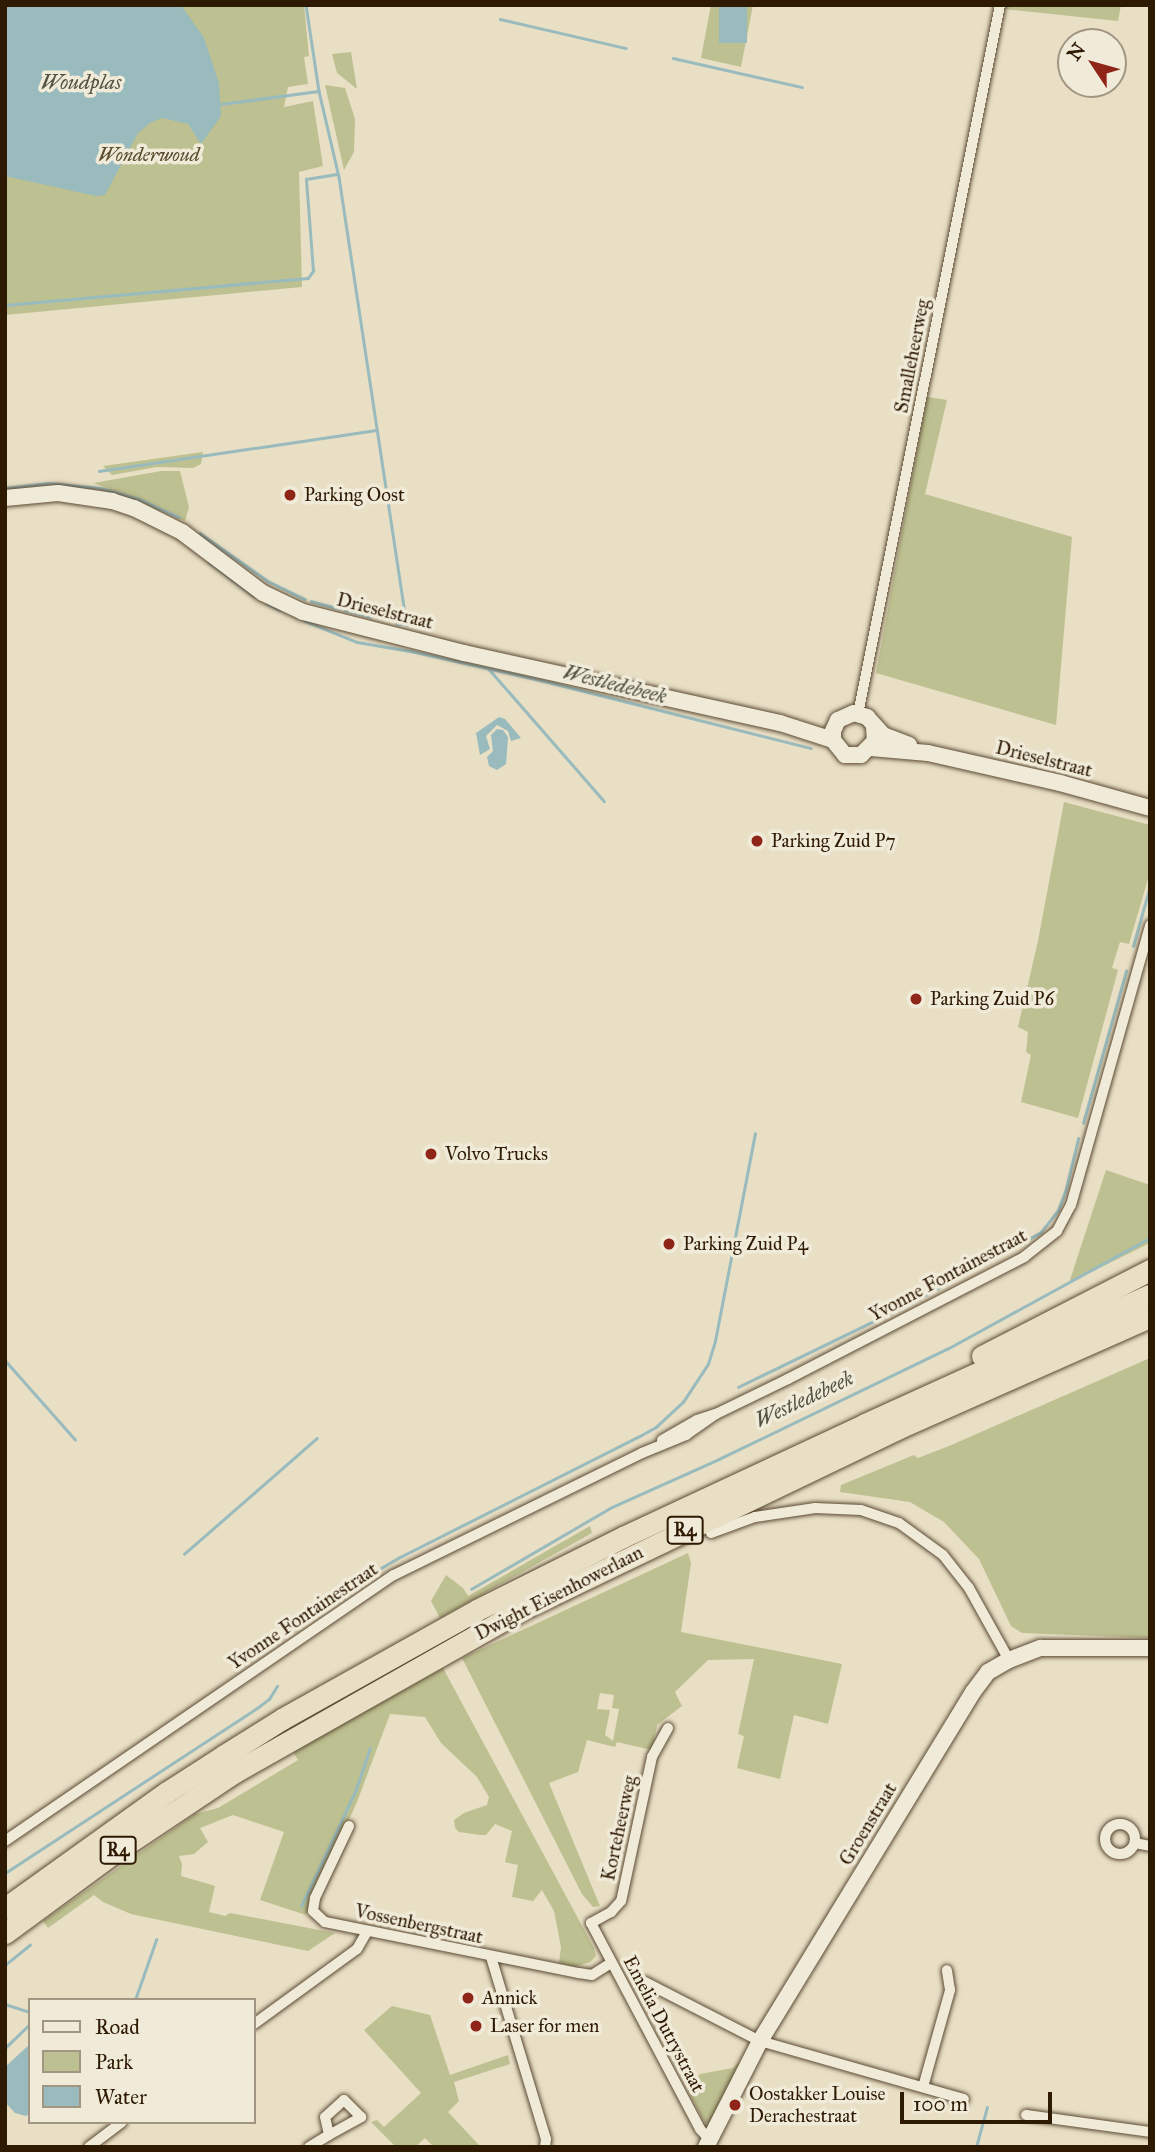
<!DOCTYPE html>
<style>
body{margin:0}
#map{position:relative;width:1155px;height:2152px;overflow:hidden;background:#e8dfc5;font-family:"IM FELL Great Primer",serif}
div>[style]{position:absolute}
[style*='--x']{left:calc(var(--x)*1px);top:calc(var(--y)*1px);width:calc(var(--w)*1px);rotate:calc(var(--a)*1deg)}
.green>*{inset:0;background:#bdc090}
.water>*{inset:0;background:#99bbbd;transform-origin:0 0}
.stream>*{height:2.5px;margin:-1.25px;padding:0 1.25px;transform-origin:1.25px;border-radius:1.25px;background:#99bbbd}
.roads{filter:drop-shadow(0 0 2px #5c4a33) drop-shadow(0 0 2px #5c4a33)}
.street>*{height:10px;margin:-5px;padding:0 5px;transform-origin:5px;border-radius:5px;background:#f0ead9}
.street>.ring{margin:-5px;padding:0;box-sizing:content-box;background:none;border:10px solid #f0ead9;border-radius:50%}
.secondary>*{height:16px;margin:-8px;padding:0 8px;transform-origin:8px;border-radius:8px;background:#f0ead9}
.highway>*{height:21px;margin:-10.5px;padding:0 10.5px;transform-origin:10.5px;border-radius:10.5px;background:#e8dfc5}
.dots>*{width:19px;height:19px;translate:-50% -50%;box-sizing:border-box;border:4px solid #f0ead9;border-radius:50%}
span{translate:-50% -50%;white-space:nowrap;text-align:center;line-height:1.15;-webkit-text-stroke:7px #f0ead9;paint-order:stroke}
.shield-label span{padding:2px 5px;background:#f0ead9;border:2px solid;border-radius:5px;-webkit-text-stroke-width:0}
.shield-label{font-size:18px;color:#2e1902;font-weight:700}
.park-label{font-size:19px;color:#594b2d;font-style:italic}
.street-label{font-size:19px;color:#2e1902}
.poi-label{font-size:19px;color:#2e1902}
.left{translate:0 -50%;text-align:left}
.water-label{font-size:21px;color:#535243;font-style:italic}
.frame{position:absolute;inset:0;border:7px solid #2e1902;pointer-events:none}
.legend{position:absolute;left:28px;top:1998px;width:228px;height:126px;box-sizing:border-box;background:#f0ead9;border:2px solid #a29683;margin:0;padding:9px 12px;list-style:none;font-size:21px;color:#2e1902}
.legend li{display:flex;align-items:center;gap:14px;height:35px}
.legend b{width:35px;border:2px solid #a29683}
.north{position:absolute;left:1057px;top:28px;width:70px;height:70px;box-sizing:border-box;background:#f0ead9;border:2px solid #a29683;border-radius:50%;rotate:306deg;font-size:19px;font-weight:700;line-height:28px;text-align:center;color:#2e1902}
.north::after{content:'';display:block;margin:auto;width:24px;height:32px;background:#8f2418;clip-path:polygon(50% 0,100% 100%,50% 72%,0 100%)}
.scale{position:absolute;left:900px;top:2092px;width:152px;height:32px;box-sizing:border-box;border:4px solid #2e1902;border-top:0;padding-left:9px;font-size:21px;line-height:24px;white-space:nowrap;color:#2e1902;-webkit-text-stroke:5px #f0ead9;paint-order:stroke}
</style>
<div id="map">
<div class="green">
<i style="clip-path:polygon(5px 5px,304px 5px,309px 56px,304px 57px,308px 84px,288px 87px,284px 107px,313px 101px,323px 166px,299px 172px,302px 287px,5px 315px)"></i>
<i style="clip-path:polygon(711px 5px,753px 5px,741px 67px,701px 58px)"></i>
<i style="clip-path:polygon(1006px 5px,1121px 5px,1118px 21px,1005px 9px)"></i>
<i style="clip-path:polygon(351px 52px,357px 89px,337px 73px,332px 54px)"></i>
<i style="clip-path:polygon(325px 85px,345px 88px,355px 119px,354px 152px,344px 170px)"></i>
<i style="clip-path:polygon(927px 397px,947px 400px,925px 494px,1072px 537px,1056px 725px,876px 673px)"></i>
<i style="clip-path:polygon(203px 452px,201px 464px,193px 468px,157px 467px,112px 475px,103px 466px)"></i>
<i style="clip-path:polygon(161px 471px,180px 471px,189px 507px,185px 521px,94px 483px)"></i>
<i style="clip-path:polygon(1064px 802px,1150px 825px,1150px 872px,1129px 944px,1120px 942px,1112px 968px,1118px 970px,1078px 1118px,1021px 1102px,1031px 1055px,1026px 1052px,1028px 1032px,1018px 1027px,1038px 941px)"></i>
<i style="clip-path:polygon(1106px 1170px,1150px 1185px,1150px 1243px,1069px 1283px)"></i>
<i style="clip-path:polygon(1150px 1358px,1150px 1638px,1022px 1633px,1011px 1626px,979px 1559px,944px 1522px,910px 1502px,840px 1492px,841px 1485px,914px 1455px,918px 1458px,949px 1446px)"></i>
<i style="clip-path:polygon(590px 1526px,592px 1533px,440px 1618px,431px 1601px,446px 1575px,463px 1588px,468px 1596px)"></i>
<i style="clip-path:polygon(evenodd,688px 1553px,691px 1563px,681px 1632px,842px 1664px,828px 1724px,794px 1715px,780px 1779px,737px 1768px,744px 1736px,738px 1734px,754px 1659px,708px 1660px,675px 1692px,682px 1706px,657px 1725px,652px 1750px,617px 1742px,615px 1747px,587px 1740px,578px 1772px,549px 1783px,600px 1906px,593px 1907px,582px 1894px,462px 1658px,688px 1553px,600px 1693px,614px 1695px,612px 1708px,619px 1709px,613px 1741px,605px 1735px,610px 1710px,597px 1709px,600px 1693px)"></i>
<i style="clip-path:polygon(443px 1668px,594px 1948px,596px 1956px,590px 1962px,575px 1967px,559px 1963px,561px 1947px,554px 1911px,542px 1890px,533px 1901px,512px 1897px,518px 1865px,505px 1862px,512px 1831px,495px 1824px,486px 1835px,480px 1835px,459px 1832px,455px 1828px,454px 1820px,464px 1813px,487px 1805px,489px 1797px,477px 1777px,441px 1743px,425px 1717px,390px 1714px,357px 1802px,306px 1915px,260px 1900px,284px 1832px,233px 1815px,200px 1828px,208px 1842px,194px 1854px,179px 1856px,182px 1864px,181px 1876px,215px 1886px,209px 1912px,225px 1916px,230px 1913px,335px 1933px,308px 1951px,131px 1914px,103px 1902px,94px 1895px,48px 1928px,43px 1921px,195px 1814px,218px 1808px,298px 1760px,293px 1752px)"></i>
<i style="clip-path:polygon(392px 2006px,430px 2015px,450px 2075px,508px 2055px,510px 2064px,454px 2082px,459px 2101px,448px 2112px,479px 2145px,478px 2147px,434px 2147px,425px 2138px,415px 2147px,396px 2147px,371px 2122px,377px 2120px,384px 2127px,421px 2093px,364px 2030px)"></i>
<i style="clip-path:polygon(743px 2059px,710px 2123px,705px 2123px,688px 2091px,700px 2074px,733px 2068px)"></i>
</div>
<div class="water">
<i style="clip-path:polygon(5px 5px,181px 5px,204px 38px,219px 83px,221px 116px,201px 144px,188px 124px,162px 118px,150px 123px,138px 133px,105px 195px,96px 196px,5px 176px)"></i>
<i style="left:719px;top:5px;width:28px;height:38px"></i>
<i style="clip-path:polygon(499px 717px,505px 719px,521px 738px,511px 741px,508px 731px,497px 725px,486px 736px,490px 749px,480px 755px,476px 733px)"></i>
<i style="clip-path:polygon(497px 729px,503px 730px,508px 737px,506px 764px,497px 770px,489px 766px,487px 757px,493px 751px,491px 735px)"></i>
<i style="clip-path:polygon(30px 2044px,30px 2113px,26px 2116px,15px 2113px,5px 2102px,5px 2067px)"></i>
</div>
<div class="stream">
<i style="--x:306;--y:5;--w:87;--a:81.4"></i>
<i style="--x:319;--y:91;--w:88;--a:76.9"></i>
<i style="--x:339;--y:177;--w:453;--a:81.4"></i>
<i style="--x:407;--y:625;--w:10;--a:-174"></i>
<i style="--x:500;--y:19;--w:129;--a:13"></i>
<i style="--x:673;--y:58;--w:132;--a:12.7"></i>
<i style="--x:221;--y:104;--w:98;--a:-7.6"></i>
<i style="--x:5;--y:305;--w:304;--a:-5.1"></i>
<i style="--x:308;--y:278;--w:9;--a:-54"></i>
<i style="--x:313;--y:271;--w:92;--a:-94.4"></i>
<i style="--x:306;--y:179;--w:31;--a:-9"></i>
<i style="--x:99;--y:471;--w:280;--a:-8.4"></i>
<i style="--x:5;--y:488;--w:43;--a:-6.6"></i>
<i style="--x:48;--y:483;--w:53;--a:5.4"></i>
<i style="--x:101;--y:488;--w:37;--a:16"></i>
<i style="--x:137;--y:498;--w:46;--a:24.3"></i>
<i style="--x:200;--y:533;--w:83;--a:35.2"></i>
<i style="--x:268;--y:581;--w:41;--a:25.9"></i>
<i style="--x:209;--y:562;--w:56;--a:37.1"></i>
<i style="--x:311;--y:601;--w:62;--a:14.9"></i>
<i style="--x:266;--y:603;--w:15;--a:28"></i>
<i style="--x:305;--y:621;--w:56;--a:22"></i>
<i style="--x:357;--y:642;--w:55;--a:9.5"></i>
<i style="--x:411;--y:651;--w:136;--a:12.7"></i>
<i style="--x:544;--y:681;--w:275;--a:14.1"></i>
<i style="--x:489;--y:669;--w:175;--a:48.9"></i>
<i style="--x:1133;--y:946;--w:62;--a:-74.2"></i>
<i style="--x:1083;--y:1123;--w:158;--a:-74.2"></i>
<i style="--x:5;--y:1360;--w:106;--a:48.5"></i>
<i style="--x:738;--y:1387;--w:192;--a:-25.9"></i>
<i style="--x:911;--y:1303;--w:148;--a:-28.6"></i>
<i style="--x:1041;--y:1232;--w:28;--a:-52"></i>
<i style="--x:1058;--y:1210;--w:19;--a:-69"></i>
<i style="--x:1065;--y:1192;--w:55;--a:-76.2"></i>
<i style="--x:184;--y:1554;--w:176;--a:-41.1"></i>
<i style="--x:471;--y:1589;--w:161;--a:-30.2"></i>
<i style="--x:610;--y:1508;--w:120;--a:-24.2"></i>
<i style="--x:719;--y:1459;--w:253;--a:-25.8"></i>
<i style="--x:947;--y:1349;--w:231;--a:-28.7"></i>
<i style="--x:285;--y:1634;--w:6;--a:-72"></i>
<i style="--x:287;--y:1628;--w:64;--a:-34.2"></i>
<i style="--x:340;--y:1592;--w:69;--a:-30.3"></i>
<i style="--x:400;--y:1557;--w:267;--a:-26.8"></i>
<i style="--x:638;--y:1437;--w:21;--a:-29"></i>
<i style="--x:656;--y:1427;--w:37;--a:-43"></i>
<i style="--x:683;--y:1402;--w:45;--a:-56.7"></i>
<i style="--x:708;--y:1364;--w:24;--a:-73"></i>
<i style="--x:715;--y:1341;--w:211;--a:-79.1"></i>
<i style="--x:5;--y:1873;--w:301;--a:-33.2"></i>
<i style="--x:257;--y:1708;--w:15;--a:-37"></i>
<i style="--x:269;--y:1699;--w:15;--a:-58"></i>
<i style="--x:301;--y:1906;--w:126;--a:-64.7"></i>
<i style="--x:355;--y:1792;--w:46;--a:-71.2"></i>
<i style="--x:5;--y:1965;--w:32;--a:-39"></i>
<i style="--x:135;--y:2000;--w:64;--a:-70.7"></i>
<i style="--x:5;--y:2004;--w:26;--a:18"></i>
<i style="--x:5;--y:2048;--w:35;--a:-44"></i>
<i style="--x:976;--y:2147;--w:41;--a:-74.6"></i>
</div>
<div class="roads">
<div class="street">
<i style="--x:858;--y:714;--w:723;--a:-78.67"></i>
<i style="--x:662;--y:1440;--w:40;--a:-29.7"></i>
<i style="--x:697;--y:1420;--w:20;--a:-18"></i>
<i style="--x:716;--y:1414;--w:80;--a:-25.9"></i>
<i style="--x:788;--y:1379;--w:266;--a:-27.3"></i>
<i style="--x:1024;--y:1257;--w:42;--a:-38.2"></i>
<i style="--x:1057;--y:1231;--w:30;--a:-62"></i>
<i style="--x:1071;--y:1205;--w:291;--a:-74.2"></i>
<i style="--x:711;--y:1533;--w:47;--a:-20"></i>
<i style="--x:755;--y:1517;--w:61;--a:-8.5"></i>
<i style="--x:815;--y:1508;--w:46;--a:2.5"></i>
<i style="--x:861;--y:1510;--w:40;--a:18.9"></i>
<i style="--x:899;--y:1523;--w:54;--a:36"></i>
<i style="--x:943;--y:1555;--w:42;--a:51.8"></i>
<i style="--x:969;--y:1588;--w:82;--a:60.9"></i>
<i style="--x:668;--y:1728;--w:33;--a:119"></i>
<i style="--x:652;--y:1757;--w:147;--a:102.1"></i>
<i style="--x:621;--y:1901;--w:15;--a:132"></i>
<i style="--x:611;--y:1912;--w:23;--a:151"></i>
<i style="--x:591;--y:1923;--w:233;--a:62.1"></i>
<i style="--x:700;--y:2129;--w:15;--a:48"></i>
<i class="ring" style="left:1105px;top:1824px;width:20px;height:20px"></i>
<i style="--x:349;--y:1826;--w:80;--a:115.3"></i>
<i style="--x:315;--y:1898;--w:13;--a:99"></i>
<i style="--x:313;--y:1911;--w:16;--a:43"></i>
<i style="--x:325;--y:1922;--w:259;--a:11.4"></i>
<i style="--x:579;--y:1973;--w:13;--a:9"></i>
<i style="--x:592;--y:1975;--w:22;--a:-32"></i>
<i style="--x:5;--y:1841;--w:471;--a:-34.4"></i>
<i style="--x:394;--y:1575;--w:276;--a:-26.2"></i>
<i style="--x:642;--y:1453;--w:48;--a:-22.2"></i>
<i style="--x:686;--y:1435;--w:37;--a:-35"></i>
<i style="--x:1135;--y:1843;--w:15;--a:11"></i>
<i style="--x:491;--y:1957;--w:190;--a:73.2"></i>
<i style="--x:546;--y:2139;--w:8;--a:97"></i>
<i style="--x:645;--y:1982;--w:129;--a:27.2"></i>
<i style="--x:760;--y:2041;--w:212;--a:15.9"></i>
<i style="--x:254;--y:2024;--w:127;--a:-36.1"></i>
<i style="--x:357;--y:1949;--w:20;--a:-60"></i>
<i style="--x:923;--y:2087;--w:101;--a:-74.4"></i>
<i style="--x:950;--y:1990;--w:20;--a:-99"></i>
<i style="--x:1026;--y:2115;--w:125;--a:7.8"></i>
<i style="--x:89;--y:2147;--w:41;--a:-37.1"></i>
<i style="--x:309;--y:2147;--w:23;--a:-31"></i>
<i style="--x:329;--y:2135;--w:37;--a:-29"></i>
<i style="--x:361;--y:2117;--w:24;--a:-135"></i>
<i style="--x:344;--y:2100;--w:25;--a:138"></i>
<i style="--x:325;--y:2117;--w:18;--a:77"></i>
</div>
<div class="secondary">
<i style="--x:5;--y:498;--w:53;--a:-5.4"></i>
<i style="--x:58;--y:493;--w:55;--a:8.4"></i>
<i style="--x:112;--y:501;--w:23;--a:18"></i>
<i style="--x:134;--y:508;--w:54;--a:26.6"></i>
<i style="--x:182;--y:532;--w:101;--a:37"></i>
<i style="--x:263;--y:593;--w:44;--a:25.4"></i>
<i style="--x:303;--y:612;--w:166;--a:14.3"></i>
<i style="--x:464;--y:653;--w:324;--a:12.5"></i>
<i style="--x:780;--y:723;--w:56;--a:17.8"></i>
<i style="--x:874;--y:727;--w:14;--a:86"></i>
<i style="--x:875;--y:741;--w:20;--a:135"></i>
<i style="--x:861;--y:755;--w:16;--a:180"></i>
<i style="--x:845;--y:755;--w:19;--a:-129"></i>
<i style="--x:833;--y:740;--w:9;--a:-90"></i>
<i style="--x:833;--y:731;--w:12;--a:-66"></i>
<i style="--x:838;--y:720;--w:17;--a:-24"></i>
<i style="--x:854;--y:713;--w:14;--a:17"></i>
<i style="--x:867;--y:717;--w:24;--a:48"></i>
<i style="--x:883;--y:735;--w:28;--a:21"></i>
<i style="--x:871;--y:748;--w:57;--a:5"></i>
<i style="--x:928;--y:753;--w:135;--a:12.8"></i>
<i style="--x:1060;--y:783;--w:93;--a:15.5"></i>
<i style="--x:706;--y:2147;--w:119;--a:-63"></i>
<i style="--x:760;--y:2041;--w:409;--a:-58.6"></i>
<i style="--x:973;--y:1692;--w:25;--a:-53"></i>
<i style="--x:988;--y:1672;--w:24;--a:-30"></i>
<i style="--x:1009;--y:1660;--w:34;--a:-21"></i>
<i style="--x:1041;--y:1648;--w:109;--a:0"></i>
</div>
<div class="highway">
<i style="--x:982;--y:1356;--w:189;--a:-27.1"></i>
<i style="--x:5;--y:1908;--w:199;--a:-35.6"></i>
<i style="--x:167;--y:1792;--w:67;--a:-32.7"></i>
<i style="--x:223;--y:1756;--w:70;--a:-32.1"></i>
<i style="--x:282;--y:1719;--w:223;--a:-29.2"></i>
<i style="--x:477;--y:1610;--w:163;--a:-26.6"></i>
<i style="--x:623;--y:1537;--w:267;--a:-25"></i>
<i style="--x:865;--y:1424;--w:313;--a:-24.4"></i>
<i style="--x:5;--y:1933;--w:137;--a:-36.4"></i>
<i style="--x:115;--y:1852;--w:144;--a:-33.7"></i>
<i style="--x:235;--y:1772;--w:331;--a:-29.5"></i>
<i style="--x:523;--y:1609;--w:415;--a:-25.7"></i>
<i style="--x:897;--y:1429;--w:277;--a:-23.9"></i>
</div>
</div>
<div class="dots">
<i style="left:290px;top:495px;background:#8f2418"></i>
<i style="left:757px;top:841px;background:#8f2418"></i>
<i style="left:916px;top:999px;background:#8f2418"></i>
<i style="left:431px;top:1154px;background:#8f2418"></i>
<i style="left:669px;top:1244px;background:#8f2418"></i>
<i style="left:468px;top:1998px;background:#8f2418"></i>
<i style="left:476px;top:2026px;background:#8f2418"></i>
<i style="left:735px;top:2105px;background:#8f2418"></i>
</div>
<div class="shield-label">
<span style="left:685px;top:1530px">R4</span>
<span style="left:118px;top:1850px">R4</span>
</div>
<div class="park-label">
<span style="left:149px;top:155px">Wonderwoud</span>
</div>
<div class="street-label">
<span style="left:912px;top:356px;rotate:-79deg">Smalleheerweg</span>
<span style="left:385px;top:611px;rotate:14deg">Drieselstraat</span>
<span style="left:1044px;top:759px;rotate:14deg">Drieselstraat</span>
<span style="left:948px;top:1275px;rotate:-28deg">Yvonne Fontainestraat</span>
<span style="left:559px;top:1593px;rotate:-27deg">Dwight Eisenhowerlaan</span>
<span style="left:303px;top:1616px;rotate:-34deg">Yvonne Fontainestraat</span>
<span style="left:868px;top:1824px;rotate:-59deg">Groenstraat</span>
<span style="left:619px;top:1828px;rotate:-78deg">Korteheerweg</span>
<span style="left:419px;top:1924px;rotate:12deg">Vossenbergstraat</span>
<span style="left:664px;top:2024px;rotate:62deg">Emelia Dutrystraat</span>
</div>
<div class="poi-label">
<span class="left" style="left:304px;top:495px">Parking Oost</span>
<span class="left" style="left:771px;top:841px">Parking Zuid P7</span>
<span class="left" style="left:930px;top:999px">Parking Zuid P6</span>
<span class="left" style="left:445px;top:1154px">Volvo Trucks</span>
<span class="left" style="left:683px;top:1244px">Parking Zuid P4</span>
<span class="left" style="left:482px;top:1998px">Annick</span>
<span class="left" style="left:490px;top:2026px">Laser for men</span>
<span class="left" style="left:749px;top:2105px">Oostakker Louise<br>Derachestraat</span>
</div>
<div class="water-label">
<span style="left:81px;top:82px">Woudplas</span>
<span style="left:615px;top:684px;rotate:14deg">Westledebeek</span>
<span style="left:804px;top:1399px;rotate:-25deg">Westledebeek</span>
</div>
<div class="frame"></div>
<ul class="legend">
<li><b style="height:9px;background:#f0ead9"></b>Road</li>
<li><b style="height:19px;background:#bdc090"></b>Park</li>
<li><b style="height:19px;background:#99bbbd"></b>Water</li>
</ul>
<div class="north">N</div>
<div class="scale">100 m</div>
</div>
